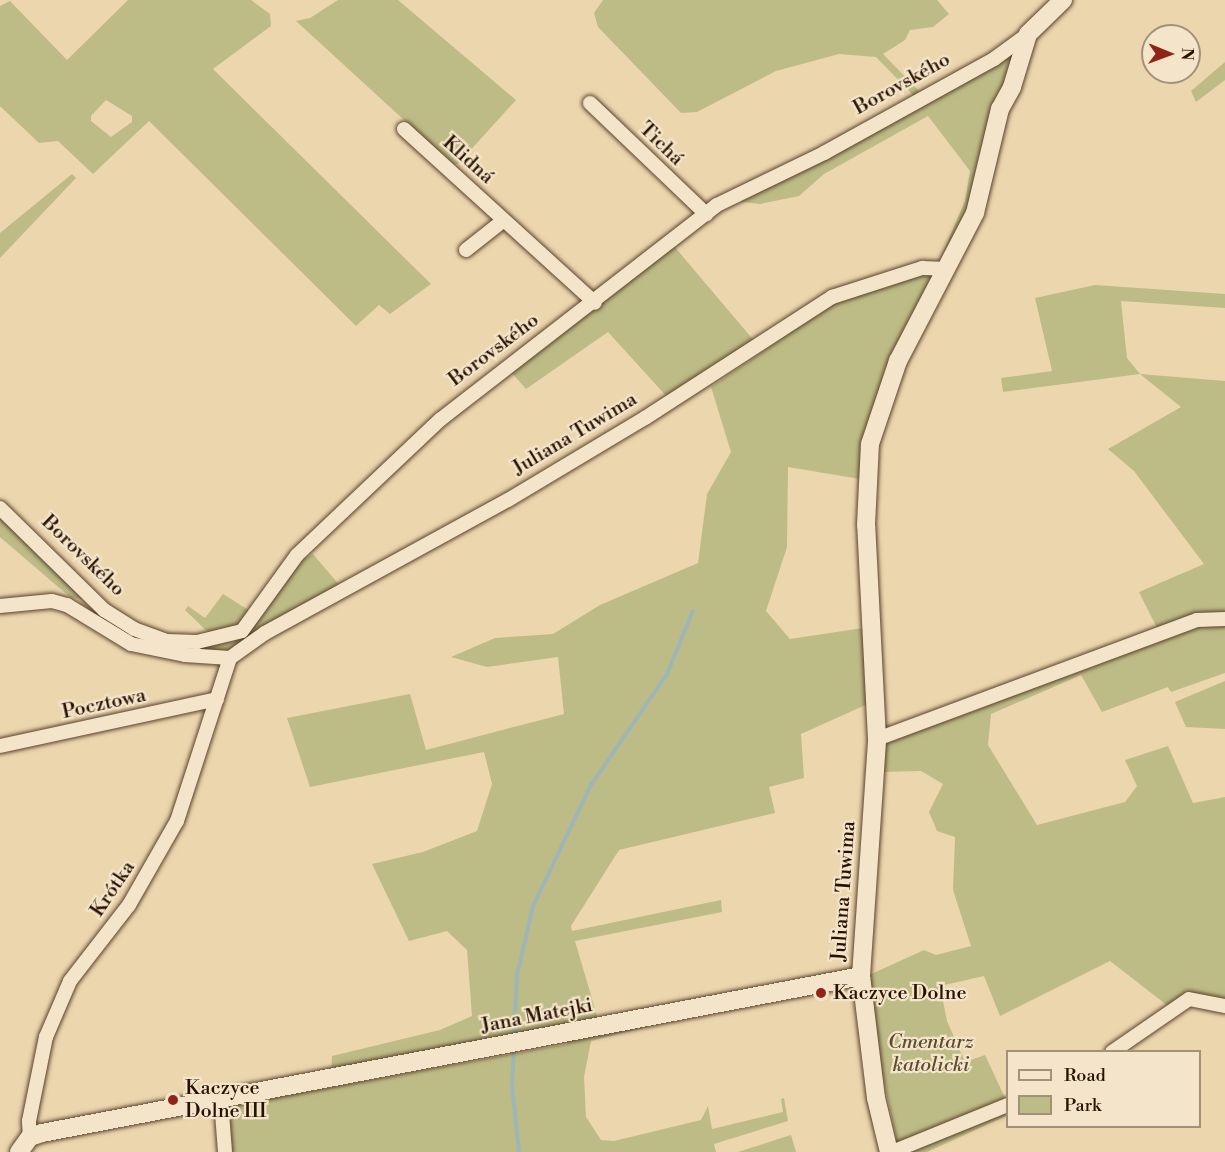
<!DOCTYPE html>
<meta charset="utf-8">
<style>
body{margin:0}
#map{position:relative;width:1225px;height:1152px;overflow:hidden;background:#ecd6ae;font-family:"Libre Bodoni",serif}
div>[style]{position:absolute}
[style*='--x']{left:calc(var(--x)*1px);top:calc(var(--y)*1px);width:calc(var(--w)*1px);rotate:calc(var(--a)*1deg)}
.green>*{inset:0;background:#bebc86}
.stream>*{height:4px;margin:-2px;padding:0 2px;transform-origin:2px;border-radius:2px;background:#9eb6b6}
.roads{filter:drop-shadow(0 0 2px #5a422c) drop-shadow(0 0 2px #5a422c)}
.street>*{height:14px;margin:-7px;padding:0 7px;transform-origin:7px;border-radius:7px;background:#f3e4ca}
.secondary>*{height:18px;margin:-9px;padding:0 9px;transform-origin:9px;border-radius:9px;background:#f3e4ca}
.dots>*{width:16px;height:16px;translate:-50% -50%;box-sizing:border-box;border:3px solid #f3e4ca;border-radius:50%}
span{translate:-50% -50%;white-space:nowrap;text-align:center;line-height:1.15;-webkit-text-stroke:4.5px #f3e4ca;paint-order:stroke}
.street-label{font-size:20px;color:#291100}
.poi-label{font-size:20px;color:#291100}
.left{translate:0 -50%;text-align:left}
.park-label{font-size:20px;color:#5d4d2f;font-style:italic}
.legend{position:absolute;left:1006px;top:1050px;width:195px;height:78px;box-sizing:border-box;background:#f3e4ca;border:2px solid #a29079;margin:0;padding:8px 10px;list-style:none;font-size:18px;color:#291100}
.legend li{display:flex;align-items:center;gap:12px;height:30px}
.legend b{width:30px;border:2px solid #a29079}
.north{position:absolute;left:1141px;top:24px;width:60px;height:60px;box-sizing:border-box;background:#f3e4ca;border:2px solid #a29079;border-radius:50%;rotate:91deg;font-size:16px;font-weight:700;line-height:24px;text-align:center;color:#291100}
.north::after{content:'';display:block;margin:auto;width:21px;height:27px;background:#8f2418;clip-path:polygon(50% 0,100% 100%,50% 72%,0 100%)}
</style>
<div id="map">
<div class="green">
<i style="clip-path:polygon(evenodd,128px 0,251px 0,270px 14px,271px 26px,213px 69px,431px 284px,390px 314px,379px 305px,356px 326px,149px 121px,93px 174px,58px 141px,39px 143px,0 106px,0 6px,10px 1px,67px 60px,128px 0,106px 100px,132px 116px,132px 122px,111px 137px,91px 121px,91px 116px,106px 100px)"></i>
<i style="clip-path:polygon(338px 0,398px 0,516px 100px,458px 164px,452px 164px,296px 21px,310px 18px)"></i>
<i style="clip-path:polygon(603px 0,937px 0,949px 14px,933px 27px,910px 30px,905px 40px,883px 54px,920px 92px,955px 73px,915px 97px,876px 57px,839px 54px,776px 71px,697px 112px,681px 113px,598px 27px,594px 13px)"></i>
<i style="clip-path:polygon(1016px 54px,994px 113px,980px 179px,953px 244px,938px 264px,965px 201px,970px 171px,928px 116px,824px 174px,799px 196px,760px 204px,736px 201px)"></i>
<i style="clip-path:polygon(1225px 62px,1225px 80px,1196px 102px,1191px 91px)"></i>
<i style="clip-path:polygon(72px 174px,76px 178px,0 258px,0 233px)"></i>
<i style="clip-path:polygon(673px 245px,756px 343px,668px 398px,608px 332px,526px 389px,511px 372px)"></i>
<i style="clip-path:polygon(924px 273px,935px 277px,897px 349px,870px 414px,860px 479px,788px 467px,787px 547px,766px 611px,790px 639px,863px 628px,870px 703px,801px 734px,804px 778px,769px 787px,775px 813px,619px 850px,571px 926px,572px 931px,721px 900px,722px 912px,575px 941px,598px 1019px,331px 1073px,332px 1056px,440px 1030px,472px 1016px,467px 950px,447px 931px,409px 941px,372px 864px,423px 852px,477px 831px,492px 784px,484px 752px,310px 787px,287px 718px,410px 694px,426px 750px,564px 714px,558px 657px,487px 667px,451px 657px,495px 638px,553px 634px,600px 605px,698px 563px,707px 494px,731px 452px,711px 387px,838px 300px)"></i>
<i style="clip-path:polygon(1095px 285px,1225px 294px,1225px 308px,1121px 301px,1127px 358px,1140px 374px,1225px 381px,1225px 614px,1157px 628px,1139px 592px,1204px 564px,1134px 471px,1108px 449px,1181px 407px,1140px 374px,1003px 392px,1001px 378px,1052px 371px,1035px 298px)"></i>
<i style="clip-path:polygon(0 513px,85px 599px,71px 598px,0 537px)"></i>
<i style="clip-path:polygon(313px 554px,341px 587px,224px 653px,190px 652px,134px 641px,89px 613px,206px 646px,233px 642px,247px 633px,300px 561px)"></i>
<i style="clip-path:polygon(223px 594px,250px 611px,240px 625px,213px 637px,185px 610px,188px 606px,205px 618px)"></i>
<i style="clip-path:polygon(1204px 623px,1225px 623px,1225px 673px,1171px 692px,1168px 687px,1102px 712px,1081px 675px,991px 714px,988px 745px,1037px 825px,1125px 802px,1137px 786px,1125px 760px,1168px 746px,1193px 803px,1225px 797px,1225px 1005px,1168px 1006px,1110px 961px,1000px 1016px,984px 976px,940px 986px,947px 1021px,965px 1062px,985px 1055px,1006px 1100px,898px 1146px,878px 1055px,867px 976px,924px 950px,936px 955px,971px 946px,953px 890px,955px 837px,937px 831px,929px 812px,943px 784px,921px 771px,883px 772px,884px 742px)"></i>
<i style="clip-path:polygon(1225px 681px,1225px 729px,1186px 727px,1175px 702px)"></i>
<i style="clip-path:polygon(693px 1015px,591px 1041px,584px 1077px,586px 1117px,601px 1140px,614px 1141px,701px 1120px,708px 1106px,712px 1129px,783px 1112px,781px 1099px,784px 1098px,788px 1121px,714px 1144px,716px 1152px,231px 1152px,226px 1114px,230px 1106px,567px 1044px,567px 1039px)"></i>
<i style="clip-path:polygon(1005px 1111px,1006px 1116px,927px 1152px,904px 1152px)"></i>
<i style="clip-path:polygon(791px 1135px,796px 1152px,738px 1152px)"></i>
</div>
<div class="stream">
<i style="--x:514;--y:1038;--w:63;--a:-87.3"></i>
<i style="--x:517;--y:975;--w:71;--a:-76.9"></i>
<i style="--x:533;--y:906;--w:134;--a:-64.4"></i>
<i style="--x:591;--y:785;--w:135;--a:-55.6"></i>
<i style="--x:667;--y:674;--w:68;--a:-67.6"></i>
<i style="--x:514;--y:1048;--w:38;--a:93"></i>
<i style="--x:512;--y:1086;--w:66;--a:83.9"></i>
</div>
<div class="roads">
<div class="street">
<i style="--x:590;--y:103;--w:161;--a:43.7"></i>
<i style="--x:404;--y:129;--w:258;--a:42.3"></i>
<i style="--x:466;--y:250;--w:48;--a:-38.3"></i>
<i style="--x:0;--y:508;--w:146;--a:44.4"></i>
<i style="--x:104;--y:610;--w:36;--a:32"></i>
<i style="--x:134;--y:629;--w:35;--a:20"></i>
<i style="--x:167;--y:641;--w:30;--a:2"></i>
<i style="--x:197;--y:642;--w:46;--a:-13.7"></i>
<i style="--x:242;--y:631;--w:94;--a:-54.1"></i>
<i style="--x:297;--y:555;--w:198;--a:-43.4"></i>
<i style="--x:441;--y:419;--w:349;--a:-37.8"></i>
<i style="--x:717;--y:205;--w:119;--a:-25.9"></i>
<i style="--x:824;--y:153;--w:194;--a:-28.9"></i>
<i style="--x:994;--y:59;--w:42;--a:-36.3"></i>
<i style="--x:0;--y:606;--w:52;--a:-5.5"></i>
<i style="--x:52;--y:601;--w:16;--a:15"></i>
<i style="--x:67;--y:605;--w:75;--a:31.4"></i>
<i style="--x:131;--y:644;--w:55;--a:11.5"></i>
<i style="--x:185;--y:655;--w:45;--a:3.8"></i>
<i style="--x:230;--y:658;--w:43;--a:-35.5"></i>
<i style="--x:265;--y:633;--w:277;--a:-28.7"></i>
<i style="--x:508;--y:500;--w:160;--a:-30.9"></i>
<i style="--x:645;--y:418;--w:223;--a:-32.9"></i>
<i style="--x:832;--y:297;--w:95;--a:-17.9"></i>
<i style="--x:922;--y:268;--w:25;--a:2"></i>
<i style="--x:877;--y:739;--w:341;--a:-20.4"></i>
<i style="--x:1197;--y:620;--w:28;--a:-2"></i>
<i style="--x:0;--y:746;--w:222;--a:-12.2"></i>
<i style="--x:1112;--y:1052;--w:93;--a:-34.5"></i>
<i style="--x:1189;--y:999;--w:37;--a:11"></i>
<i style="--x:221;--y:1100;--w:52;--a:85.6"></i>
<i style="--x:30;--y:1137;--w:16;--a:-94"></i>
<i style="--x:29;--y:1121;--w:86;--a:-78.6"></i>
<i style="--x:46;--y:1037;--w:61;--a:-66.8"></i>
<i style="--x:70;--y:981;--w:96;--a:-52.2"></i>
<i style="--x:129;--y:905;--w:97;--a:-60.3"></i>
<i style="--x:177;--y:821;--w:171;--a:-72"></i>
<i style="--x:892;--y:1152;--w:125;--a:-22.1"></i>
</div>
<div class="secondary">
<i style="--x:19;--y:1152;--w:19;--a:-54"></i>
<i style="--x:30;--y:1137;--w:13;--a:-18"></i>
<i style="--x:42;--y:1133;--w:834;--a:-10.85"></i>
<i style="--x:889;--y:1152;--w:56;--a:-103.5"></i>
<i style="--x:876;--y:1098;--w:123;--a:-97"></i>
<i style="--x:861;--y:976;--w:238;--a:-86.1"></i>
<i style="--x:877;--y:739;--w:214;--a:-92.9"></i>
<i style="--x:866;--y:525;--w:81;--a:-87.2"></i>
<i style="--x:870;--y:444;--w:88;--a:-71.4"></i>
<i style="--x:898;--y:361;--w:167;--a:-62.5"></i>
<i style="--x:975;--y:213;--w:107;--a:-76.5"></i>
<i style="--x:1000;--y:109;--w:25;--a:-61"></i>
<i style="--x:1012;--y:87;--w:55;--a:-73.2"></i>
<i style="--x:1028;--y:34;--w:49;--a:-44.2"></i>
</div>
</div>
<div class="dots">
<i style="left:821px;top:993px;background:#8f2418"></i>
<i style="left:173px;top:1100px;background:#8f2418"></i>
</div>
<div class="street-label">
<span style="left:902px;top:84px;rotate:-29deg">Borovského</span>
<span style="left:661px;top:144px;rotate:44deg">Tichá</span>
<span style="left:468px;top:160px;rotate:42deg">Klidná</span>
<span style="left:494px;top:350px;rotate:-37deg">Borovského</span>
<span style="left:575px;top:434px;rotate:-31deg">Juliana Tuwima</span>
<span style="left:83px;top:556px;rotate:44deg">Borovského</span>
<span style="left:104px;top:704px;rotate:-12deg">Pocztowa</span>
<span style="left:113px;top:889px;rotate:-56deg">Krótka</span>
<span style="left:844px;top:891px;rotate:-86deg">Juliana Tuwima</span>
<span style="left:537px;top:1016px;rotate:-11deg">Jana Matejki</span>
</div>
<div class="poi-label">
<span class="left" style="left:833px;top:993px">Kaczyce Dolne</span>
<span class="left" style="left:185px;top:1100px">Kaczyce<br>Dolne III</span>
</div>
<div class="park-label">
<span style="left:931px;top:1054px">Cmentarz<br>katolicki</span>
</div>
<ul class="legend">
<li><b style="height:8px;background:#f3e4ca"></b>Road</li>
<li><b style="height:16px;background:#bebc86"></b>Park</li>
</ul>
<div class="north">N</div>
</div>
